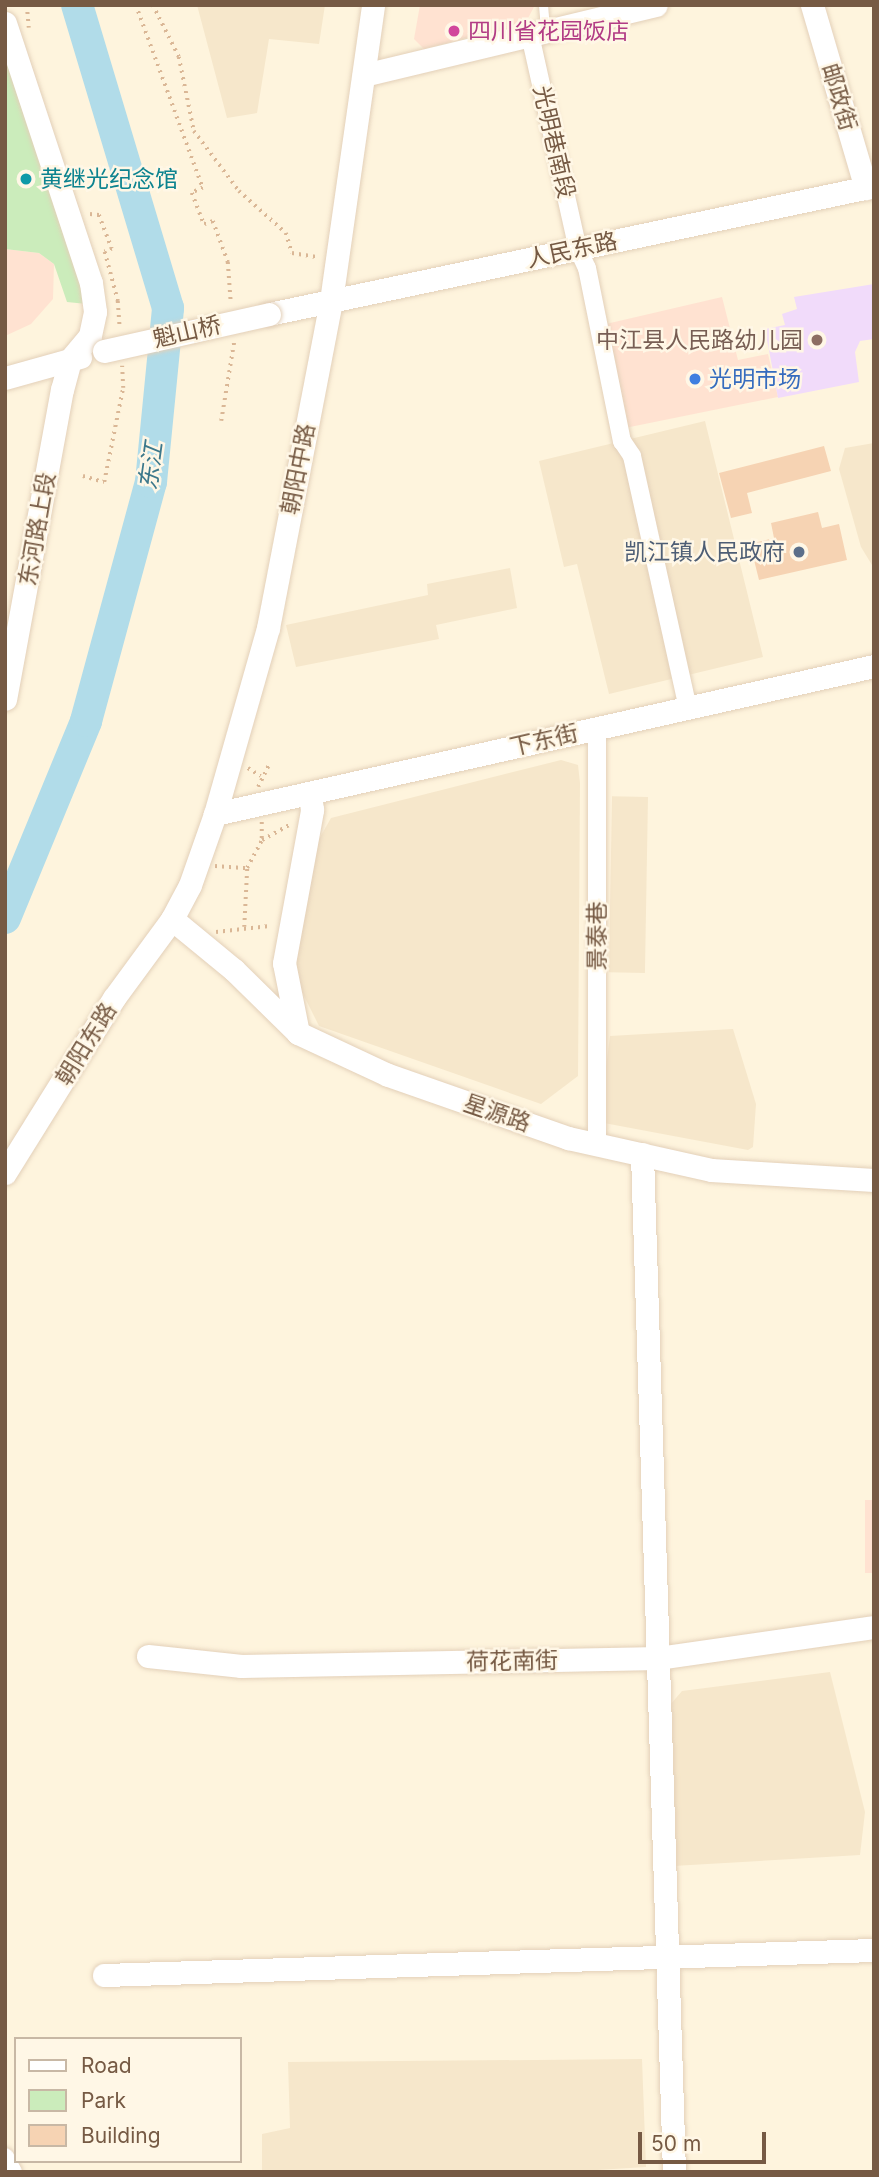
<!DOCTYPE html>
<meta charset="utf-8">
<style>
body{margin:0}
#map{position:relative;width:879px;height:2177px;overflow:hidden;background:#fef4dd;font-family:Inter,"Noto Sans SC",sans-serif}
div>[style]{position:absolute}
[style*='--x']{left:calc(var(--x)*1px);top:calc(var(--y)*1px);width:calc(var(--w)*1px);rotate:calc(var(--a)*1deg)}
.residential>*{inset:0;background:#f6e7cb;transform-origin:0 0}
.commercial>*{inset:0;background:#ffe2d1;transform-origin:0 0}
.education>*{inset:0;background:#f1dbfa}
.green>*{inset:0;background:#cbecbb}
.river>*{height:32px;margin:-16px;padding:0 16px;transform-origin:16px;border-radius:16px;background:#b1dce9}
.building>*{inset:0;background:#f6d3b3}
.path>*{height:3.5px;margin-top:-1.75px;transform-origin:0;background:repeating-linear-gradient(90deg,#dab796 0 2px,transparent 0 7px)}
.roads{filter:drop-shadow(0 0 2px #e3d0b9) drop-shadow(0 0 2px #e3d0b9)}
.service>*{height:9px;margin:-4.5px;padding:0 4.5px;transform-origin:4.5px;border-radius:4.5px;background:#fff}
.minor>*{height:18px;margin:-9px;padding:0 9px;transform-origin:9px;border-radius:9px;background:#fff}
.tertiary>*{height:23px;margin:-11.5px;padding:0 11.5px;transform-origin:11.5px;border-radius:11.5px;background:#fff}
.bridges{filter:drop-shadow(0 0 2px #e3d0b9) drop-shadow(0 0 2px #e3d0b9)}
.tertiary-bridge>*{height:23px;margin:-11.5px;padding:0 11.5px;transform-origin:11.5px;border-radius:11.5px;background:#fff}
.dots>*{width:19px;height:19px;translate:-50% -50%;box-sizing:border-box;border:4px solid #fff7e6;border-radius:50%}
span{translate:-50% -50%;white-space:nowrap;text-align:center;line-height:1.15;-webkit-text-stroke:5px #fff7e6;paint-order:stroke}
.hotel-label{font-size:23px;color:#b23c85}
.left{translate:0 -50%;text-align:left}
.street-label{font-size:23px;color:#765a44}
.culture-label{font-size:23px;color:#0d838f}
.education-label{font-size:23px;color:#785e54}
.right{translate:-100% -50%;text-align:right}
.shop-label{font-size:23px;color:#366cbe}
.service-label{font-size:23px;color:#4e5e75}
.water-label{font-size:24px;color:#3c788b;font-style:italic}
.frame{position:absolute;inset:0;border:7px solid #765a44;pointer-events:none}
.legend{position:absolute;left:14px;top:2037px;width:228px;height:126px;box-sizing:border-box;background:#fff7e6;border:2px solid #c8b8a5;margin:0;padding:9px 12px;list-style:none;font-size:21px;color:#765a44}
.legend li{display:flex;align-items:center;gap:14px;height:35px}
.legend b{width:35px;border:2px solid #c8b8a5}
.scale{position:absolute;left:638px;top:2132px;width:128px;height:32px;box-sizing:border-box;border:4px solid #765a44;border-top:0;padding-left:9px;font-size:21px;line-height:24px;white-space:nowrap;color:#765a44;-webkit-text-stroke:5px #fff7e6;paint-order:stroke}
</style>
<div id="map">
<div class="residential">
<i style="clip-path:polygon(197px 5px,325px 5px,319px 44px,269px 39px,257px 113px,227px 118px)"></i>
<i style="clip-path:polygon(705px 421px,763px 657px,609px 694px,577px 564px,564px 567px,539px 461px)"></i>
<i style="clip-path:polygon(874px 443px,874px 564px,872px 565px,861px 547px,839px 469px,845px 448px)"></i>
<i style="clip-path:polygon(510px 568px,517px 608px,436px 625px,439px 639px,296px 667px,286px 625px,428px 595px,427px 584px)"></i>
<i style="clip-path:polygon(561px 760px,578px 765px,580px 783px,578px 1076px,541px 1104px,319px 1026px,294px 976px,314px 848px,331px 818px)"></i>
<i style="left:648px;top:797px;width:176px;height:36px;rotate:91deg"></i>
<i style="clip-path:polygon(733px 1029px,756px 1104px,753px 1147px,748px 1150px,604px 1123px,602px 1098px,610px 1036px)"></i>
<i style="clip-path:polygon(830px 1672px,865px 1812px,860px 1855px,673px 1866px,670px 1705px,682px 1691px)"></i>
<i style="clip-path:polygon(642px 2059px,646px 2167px,565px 2172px,262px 2172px,262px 2134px,290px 2128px,288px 2062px)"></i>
</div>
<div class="commercial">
<i style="clip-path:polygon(420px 5px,535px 5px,526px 22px,424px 49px,414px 39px)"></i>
<i style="clip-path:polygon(5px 249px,39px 253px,54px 264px,53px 299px,31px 324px,5px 336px)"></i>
<i style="clip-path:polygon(722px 297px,738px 360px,768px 354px,778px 397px,625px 428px,606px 324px)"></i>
<i style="left:865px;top:1500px;width:9px;height:73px"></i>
</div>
<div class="education">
<i style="clip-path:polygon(874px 284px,874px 339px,860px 341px,855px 352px,859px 382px,778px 398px,765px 329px,785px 325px,782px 314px,797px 309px,794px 297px)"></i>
</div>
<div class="green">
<i style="clip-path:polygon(5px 57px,83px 281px,87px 304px,67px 302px,54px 264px,39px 253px,5px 249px)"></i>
</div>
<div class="river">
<i style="--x:5;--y:918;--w:213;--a:-67.6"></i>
<i style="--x:86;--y:721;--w:248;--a:-74.8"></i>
<i style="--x:151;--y:482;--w:175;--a:-84.4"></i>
<i style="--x:168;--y:308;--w:316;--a:-106.7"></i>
</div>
<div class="building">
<i style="clip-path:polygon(824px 446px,831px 471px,747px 493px,752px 513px,731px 518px,719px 473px)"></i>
<i style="clip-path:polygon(818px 512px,822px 528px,839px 524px,847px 560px,759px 580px,750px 544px,774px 538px,771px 523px)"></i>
</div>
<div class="path">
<i style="--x:27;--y:5;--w:23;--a:85"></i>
<i style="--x:136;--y:5;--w:195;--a:69.9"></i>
<i style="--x:203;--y:188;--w:12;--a:156"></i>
<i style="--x:192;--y:193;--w:33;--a:69"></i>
<i style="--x:204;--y:224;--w:9;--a:-18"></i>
<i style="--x:213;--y:221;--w:44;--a:69.9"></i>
<i style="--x:228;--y:262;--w:41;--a:85.8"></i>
<i style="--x:153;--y:5;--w:58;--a:63.4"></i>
<i style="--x:179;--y:57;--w:76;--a:78.5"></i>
<i style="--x:194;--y:131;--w:75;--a:53.1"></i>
<i style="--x:239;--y:191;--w:63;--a:41.8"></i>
<i style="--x:286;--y:233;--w:21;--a:73"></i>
<i style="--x:292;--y:253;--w:25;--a:9"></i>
<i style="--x:90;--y:214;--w:9;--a:6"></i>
<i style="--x:99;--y:215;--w:36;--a:69"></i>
<i style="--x:112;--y:249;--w:8;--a:157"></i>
<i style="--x:105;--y:252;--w:51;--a:75.1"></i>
<i style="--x:118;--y:301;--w:26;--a:86"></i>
<i style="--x:221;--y:421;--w:80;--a:-80.7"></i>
<i style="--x:83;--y:476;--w:22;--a:16"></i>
<i style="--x:104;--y:482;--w:96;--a:-78.6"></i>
<i style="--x:123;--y:388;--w:22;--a:-93"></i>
<i style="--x:248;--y:768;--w:15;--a:32"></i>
<i style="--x:258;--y:787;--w:25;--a:-64"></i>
<i style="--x:262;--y:822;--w:18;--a:90"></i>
<i style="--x:262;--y:840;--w:31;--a:-29"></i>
<i style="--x:215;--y:866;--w:32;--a:4"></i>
<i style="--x:247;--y:868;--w:32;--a:-62"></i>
<i style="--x:244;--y:927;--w:59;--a:-87.1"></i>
<i style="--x:216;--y:932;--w:54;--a:-6.3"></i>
</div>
<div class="roads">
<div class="service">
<i style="--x:543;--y:5;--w:25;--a:85"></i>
</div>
<div class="minor">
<i style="--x:530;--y:35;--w:219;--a:77.4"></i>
<i style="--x:578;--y:249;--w:21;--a:65"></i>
<i style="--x:587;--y:268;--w:177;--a:78.6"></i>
<i style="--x:622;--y:441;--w:18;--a:56"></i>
<i style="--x:632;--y:456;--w:258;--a:77.5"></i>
<i style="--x:597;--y:728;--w:416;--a:90"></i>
<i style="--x:5;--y:2157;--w:17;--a:62"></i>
</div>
<div class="tertiary">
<i style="--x:812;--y:5;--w:191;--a:73.6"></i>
<i style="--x:5;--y:23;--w:274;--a:71.7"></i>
<i style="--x:91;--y:283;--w:29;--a:82"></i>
<i style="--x:95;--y:312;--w:25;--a:102"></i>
<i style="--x:90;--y:336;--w:31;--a:130"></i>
<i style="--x:70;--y:360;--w:30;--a:105"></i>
<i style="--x:62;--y:389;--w:315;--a:100.4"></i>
<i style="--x:364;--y:75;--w:300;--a:-13.5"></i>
<i style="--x:269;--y:314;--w:618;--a:-11.95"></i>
<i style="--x:5;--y:378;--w:78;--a:-15.6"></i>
<i style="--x:215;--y:814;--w:675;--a:-12.66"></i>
<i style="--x:172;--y:919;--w:80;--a:39.4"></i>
<i style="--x:234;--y:970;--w:90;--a:44.5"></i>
<i style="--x:298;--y:1033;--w:99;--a:25"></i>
<i style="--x:388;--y:1075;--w:191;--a:19.3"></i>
<i style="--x:568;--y:1138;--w:147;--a:12.6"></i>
<i style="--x:711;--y:1170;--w:163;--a:3.5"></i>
<i style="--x:298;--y:1033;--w:71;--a:-101.3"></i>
<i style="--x:284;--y:963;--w:156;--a:-79.6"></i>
<i style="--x:312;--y:810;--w:17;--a:-97"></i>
<i style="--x:642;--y:1154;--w:1019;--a:88.2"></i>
<i style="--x:5;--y:1173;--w:206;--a:-58.1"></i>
<i style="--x:114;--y:998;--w:98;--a:-53.7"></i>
<i style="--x:172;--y:919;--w:38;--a:-62"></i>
<i style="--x:190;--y:885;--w:75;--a:-70.6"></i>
<i style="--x:215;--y:814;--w:193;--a:-74.1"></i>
<i style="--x:268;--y:628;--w:333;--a:-79.1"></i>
<i style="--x:331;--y:301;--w:299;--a:-81.9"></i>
<i style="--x:148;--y:1656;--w:94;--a:6.1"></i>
<i style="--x:241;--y:1666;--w:417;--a:-1.1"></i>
<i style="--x:658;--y:1658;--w:218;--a:-8.2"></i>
<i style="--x:104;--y:1975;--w:770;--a:-1.86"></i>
</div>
</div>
<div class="bridges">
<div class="tertiary-bridge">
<i style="--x:104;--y:351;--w:169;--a:-12.6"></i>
</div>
</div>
<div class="dots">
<i style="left:454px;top:31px;background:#d1479c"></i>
<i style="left:26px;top:179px;background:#0f9aa8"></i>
<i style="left:817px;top:340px;background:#8d6e63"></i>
<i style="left:695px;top:379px;background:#3f7fe0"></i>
<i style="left:799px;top:552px;background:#5c6f8a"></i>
</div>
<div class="hotel-label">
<span class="left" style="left:468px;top:31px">四川省花园饭店</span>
</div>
<div class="street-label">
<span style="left:839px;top:97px;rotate:73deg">邮政街</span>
<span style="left:554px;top:142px;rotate:77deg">光明巷南段</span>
<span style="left:572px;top:250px;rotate:-12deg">人民东路</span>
<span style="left:187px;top:332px;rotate:-13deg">魁山桥</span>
<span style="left:298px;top:469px;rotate:-79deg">朝阳中路</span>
<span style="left:37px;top:529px;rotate:-80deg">东河路上段</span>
<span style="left:544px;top:740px;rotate:-13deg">下东街</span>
<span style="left:597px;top:936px;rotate:-90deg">景泰巷</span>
<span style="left:86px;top:1044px;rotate:-58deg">朝阳东路</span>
<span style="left:497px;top:1113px;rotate:19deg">星源路</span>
<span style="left:512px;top:1661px;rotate:-1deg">荷花南街</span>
</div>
<div class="culture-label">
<span class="left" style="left:40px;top:179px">黄继光纪念馆</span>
</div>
<div class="education-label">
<span class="right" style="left:803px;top:340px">中江县人民路幼儿园</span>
</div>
<div class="shop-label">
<span class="left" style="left:709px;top:379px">光明市场</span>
</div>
<div class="service-label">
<span class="right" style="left:785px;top:552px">凯江镇人民政府</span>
</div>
<div class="water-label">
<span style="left:151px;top:466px;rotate:-82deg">东江</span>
</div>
<div class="frame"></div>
<ul class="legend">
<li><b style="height:9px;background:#fff"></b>Road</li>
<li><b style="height:19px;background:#cbecbb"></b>Park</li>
<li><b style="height:19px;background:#f6d3b3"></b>Building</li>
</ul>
<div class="scale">50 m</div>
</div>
